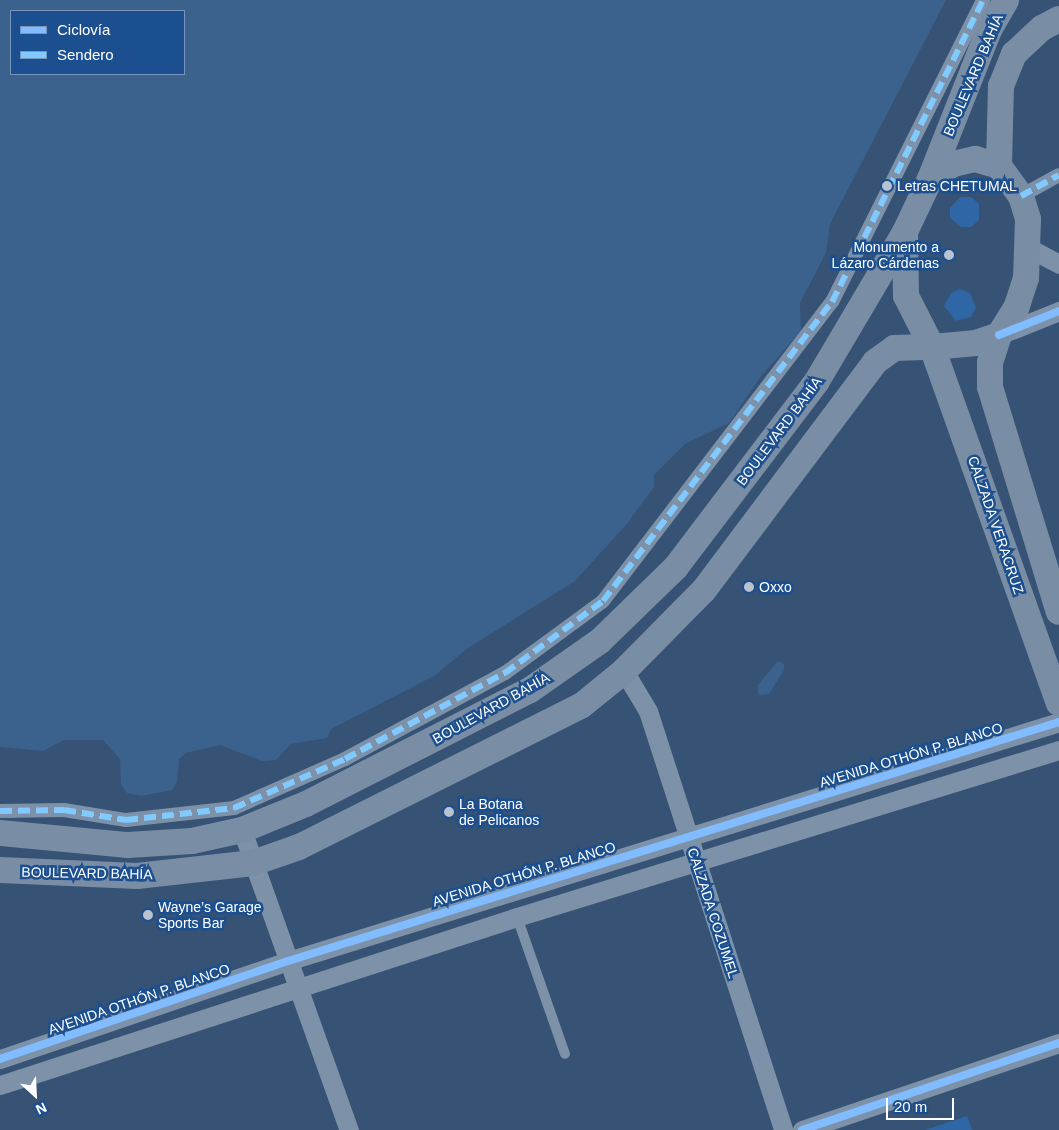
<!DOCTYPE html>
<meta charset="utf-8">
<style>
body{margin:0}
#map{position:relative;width:1059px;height:1130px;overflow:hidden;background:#365274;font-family:Helvetica,sans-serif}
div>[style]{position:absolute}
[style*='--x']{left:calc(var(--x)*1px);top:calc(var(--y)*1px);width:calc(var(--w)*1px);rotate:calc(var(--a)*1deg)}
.green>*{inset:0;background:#2f66a5}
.water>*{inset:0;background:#3b618d}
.service>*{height:10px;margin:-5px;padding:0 5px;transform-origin:5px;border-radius:5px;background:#7d92a8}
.pedestrian>*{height:14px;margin:-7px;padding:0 7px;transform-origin:7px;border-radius:7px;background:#7d92a8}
.minor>*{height:19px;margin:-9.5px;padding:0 9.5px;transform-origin:9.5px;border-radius:9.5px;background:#7d92a8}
.secondary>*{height:26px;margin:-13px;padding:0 13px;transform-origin:13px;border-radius:13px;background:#798da4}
.quiet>*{height:6px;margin-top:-3px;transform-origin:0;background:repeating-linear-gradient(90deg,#80caff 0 12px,transparent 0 18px)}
.cycleway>*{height:8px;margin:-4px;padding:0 4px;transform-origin:4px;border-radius:4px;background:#80bcff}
.dots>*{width:14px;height:14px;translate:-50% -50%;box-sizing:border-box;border:2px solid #1b4f8f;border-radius:50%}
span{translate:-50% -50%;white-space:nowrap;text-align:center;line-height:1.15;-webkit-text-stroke:5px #1b4f8f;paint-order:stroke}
.street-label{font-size:14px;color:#fff}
.poi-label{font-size:14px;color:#fff}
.left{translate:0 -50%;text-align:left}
.right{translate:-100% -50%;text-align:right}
.legend{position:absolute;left:10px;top:10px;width:175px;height:65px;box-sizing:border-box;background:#1b4f8f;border:1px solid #7695bc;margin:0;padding:6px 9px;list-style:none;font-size:15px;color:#fff}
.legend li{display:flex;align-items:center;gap:10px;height:25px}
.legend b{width:25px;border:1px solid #7695bc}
.north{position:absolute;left:10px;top:1070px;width:50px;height:50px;-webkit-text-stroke:4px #1b4f8f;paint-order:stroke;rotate:155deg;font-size:14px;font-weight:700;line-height:20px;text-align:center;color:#fff}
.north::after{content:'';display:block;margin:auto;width:18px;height:22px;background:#fff;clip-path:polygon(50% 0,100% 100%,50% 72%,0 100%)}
.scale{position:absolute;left:886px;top:1098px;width:68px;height:22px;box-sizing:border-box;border:2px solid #fff;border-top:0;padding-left:6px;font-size:15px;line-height:18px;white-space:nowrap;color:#fff;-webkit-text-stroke:4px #1b4f8f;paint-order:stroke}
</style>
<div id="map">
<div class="green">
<i style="clip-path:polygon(960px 197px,971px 197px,979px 204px,979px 220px,971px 227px,961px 227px,950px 218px,950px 208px)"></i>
<i style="clip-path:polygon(960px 289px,970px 293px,976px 308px,971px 317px,956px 321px,944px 306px,951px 293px)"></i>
<i style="clip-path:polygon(967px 1116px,972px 1130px,925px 1130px)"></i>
</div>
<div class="water">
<i style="clip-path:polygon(evenodd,0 0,946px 0,830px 224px,826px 253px,800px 303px,801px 331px,762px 375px,729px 423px,685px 444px,654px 475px,654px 487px,626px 525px,575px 581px,468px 648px,434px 676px,331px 729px,327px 738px,291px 744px,276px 760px,262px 761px,220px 745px,186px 753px,179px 759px,177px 782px,172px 790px,141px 796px,127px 793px,121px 784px,120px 759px,103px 740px,64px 740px,43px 751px,0 747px,0 0,184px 11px,184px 74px,11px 74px,11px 11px,184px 11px)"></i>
<i style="clip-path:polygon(778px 661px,784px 664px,784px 670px,769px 694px,759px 695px,757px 686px)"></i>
</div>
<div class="service">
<i style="--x:517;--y:917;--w:145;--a:70.7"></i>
</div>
<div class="pedestrian">
<i style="--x:1021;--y:196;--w:43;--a:-28.9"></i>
<i style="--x:0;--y:811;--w:64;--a:-0.9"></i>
<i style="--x:64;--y:810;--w:63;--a:9.2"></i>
<i style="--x:126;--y:820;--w:109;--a:-6.3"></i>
<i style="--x:234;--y:808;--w:121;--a:-23.8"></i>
<i style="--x:345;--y:759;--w:182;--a:-28.3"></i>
<i style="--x:505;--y:673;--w:122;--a:-36.3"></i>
<i style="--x:603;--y:601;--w:377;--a:-52.6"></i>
<i style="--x:832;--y:302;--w:338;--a:-63.4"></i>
</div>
<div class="minor">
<i style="--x:1029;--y:248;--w:34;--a:28"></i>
<i style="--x:999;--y:335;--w:65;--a:-21.8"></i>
<i style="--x:624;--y:671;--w:47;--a:59"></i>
<i style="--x:648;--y:711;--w:440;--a:72.1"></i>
<i style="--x:242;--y:830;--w:319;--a:70.4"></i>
<i style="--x:0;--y:1059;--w:304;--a:-18.8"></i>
<i style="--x:288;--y:961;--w:807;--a:-17.22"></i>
<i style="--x:0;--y:1085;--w:544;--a:-18"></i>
<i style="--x:517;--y:917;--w:567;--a:-17.13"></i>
<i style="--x:802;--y:1130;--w:271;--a:-18.7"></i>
</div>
<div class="secondary">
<i style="--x:999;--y:166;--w:80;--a:-88.6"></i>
<i style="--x:1001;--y:86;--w:35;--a:-68"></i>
<i style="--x:1014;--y:54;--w:38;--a:-43"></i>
<i style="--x:1042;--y:28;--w:19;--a:-28"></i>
<i style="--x:930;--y:179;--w:160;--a:-68.4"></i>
<i style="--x:989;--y:30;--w:34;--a:-60"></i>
<i style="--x:999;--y:335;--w:24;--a:161"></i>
<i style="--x:976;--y:343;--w:44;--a:174.8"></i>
<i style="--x:932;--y:347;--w:57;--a:-117"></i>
<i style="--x:906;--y:296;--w:64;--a:-90.9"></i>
<i style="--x:905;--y:232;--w:59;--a:-64.7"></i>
<i style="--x:930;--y:179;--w:27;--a:-33"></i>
<i style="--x:953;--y:164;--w:23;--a:-13"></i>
<i style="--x:975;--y:159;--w:25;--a:16"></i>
<i style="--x:999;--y:166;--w:37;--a:54"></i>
<i style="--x:1021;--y:196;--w:24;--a:73"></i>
<i style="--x:1028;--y:219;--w:59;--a:91.9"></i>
<i style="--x:1026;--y:278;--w:32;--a:108"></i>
<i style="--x:1016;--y:308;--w:32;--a:122"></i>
<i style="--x:999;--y:335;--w:28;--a:108"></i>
<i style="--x:990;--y:362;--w:25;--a:90"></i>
<i style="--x:990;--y:387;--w:235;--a:73"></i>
<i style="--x:0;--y:833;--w:129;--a:5.4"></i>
<i style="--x:128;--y:845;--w:64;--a:-3.6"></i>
<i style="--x:192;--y:841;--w:51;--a:-12.4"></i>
<i style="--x:242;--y:830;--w:69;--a:-22.1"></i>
<i style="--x:306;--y:804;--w:251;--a:-27"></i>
<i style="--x:530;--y:690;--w:85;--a:-35"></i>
<i style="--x:600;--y:641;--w:106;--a:-44.2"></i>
<i style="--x:676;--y:567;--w:233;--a:-52.8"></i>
<i style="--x:817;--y:381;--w:173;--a:-59.4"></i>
<i style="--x:0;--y:870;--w:137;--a:2.5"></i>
<i style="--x:137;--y:876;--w:117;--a:-6.4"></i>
<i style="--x:253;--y:863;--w:49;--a:-19.2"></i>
<i style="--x:299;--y:847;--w:315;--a:-26.6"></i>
<i style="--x:581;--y:706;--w:55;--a:-39.1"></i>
<i style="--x:624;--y:671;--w:114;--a:-45.4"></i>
<i style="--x:704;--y:590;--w:285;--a:-53.1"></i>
<i style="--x:875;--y:362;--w:24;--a:-36"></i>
<i style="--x:894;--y:348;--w:38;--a:-2"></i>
<i style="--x:932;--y:347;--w:378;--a:70.4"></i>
</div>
<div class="quiet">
<i style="--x:1021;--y:196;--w:43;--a:-28.9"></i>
<i style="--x:0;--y:811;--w:64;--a:-0.9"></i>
<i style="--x:64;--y:810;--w:63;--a:9.2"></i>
<i style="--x:126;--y:820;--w:109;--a:-6.3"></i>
<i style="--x:234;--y:808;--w:121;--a:-23.8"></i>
<i style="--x:345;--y:759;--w:182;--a:-28.3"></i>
<i style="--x:505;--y:673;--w:122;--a:-36.3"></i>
<i style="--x:603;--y:601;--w:377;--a:-52.6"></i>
<i style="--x:832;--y:302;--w:338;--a:-63.4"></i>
</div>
<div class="cycleway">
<i style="--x:999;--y:335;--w:65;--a:-21.8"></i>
<i style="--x:0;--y:1059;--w:304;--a:-18.8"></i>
<i style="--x:288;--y:961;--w:807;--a:-17.22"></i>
<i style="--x:802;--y:1130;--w:271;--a:-18.7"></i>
</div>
<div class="dots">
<i style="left:887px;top:186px;background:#b9c2ce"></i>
<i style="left:949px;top:255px;background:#b9c2ce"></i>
<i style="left:749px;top:587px;background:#b9c2ce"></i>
<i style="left:449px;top:812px;background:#b9c2ce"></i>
<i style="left:148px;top:915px;background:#b9c2ce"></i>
</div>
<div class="street-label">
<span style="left:973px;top:75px;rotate:-67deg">BOULEVARD BAHÍA</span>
<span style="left:779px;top:431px;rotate:-53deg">BOULEVARD BAHÍA</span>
<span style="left:996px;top:525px;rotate:71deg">CALZADA VERACRUZ</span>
<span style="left:491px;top:708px;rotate:-29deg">BOULEVARD BAHÍA</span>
<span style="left:911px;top:755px;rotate:-17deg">AVENIDA OTHÓN P. BLANCO</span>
<span style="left:87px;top:873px;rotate:1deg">BOULEVARD BAHÍA</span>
<span style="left:524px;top:874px;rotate:-17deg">AVENIDA OTHÓN P. BLANCO</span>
<span style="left:713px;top:913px;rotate:72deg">CALZADA COZUMEL</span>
<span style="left:139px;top:999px;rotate:-19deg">AVENIDA OTHÓN P. BLANCO</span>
</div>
<div class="poi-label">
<span class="left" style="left:897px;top:186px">Letras CHETUMAL</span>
<span class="right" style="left:939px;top:255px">Monumento a<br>Lázaro Cárdenas</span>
<span class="left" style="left:759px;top:587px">Oxxo</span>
<span class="left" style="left:459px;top:812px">La Botana<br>de Pelicanos</span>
<span class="left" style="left:158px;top:915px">Wayne’s Garage<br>Sports Bar</span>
</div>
<ul class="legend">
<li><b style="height:6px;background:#80bcff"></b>Ciclovía</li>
<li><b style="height:6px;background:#80caff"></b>Sendero</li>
</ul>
<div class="north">N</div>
<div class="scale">20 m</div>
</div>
